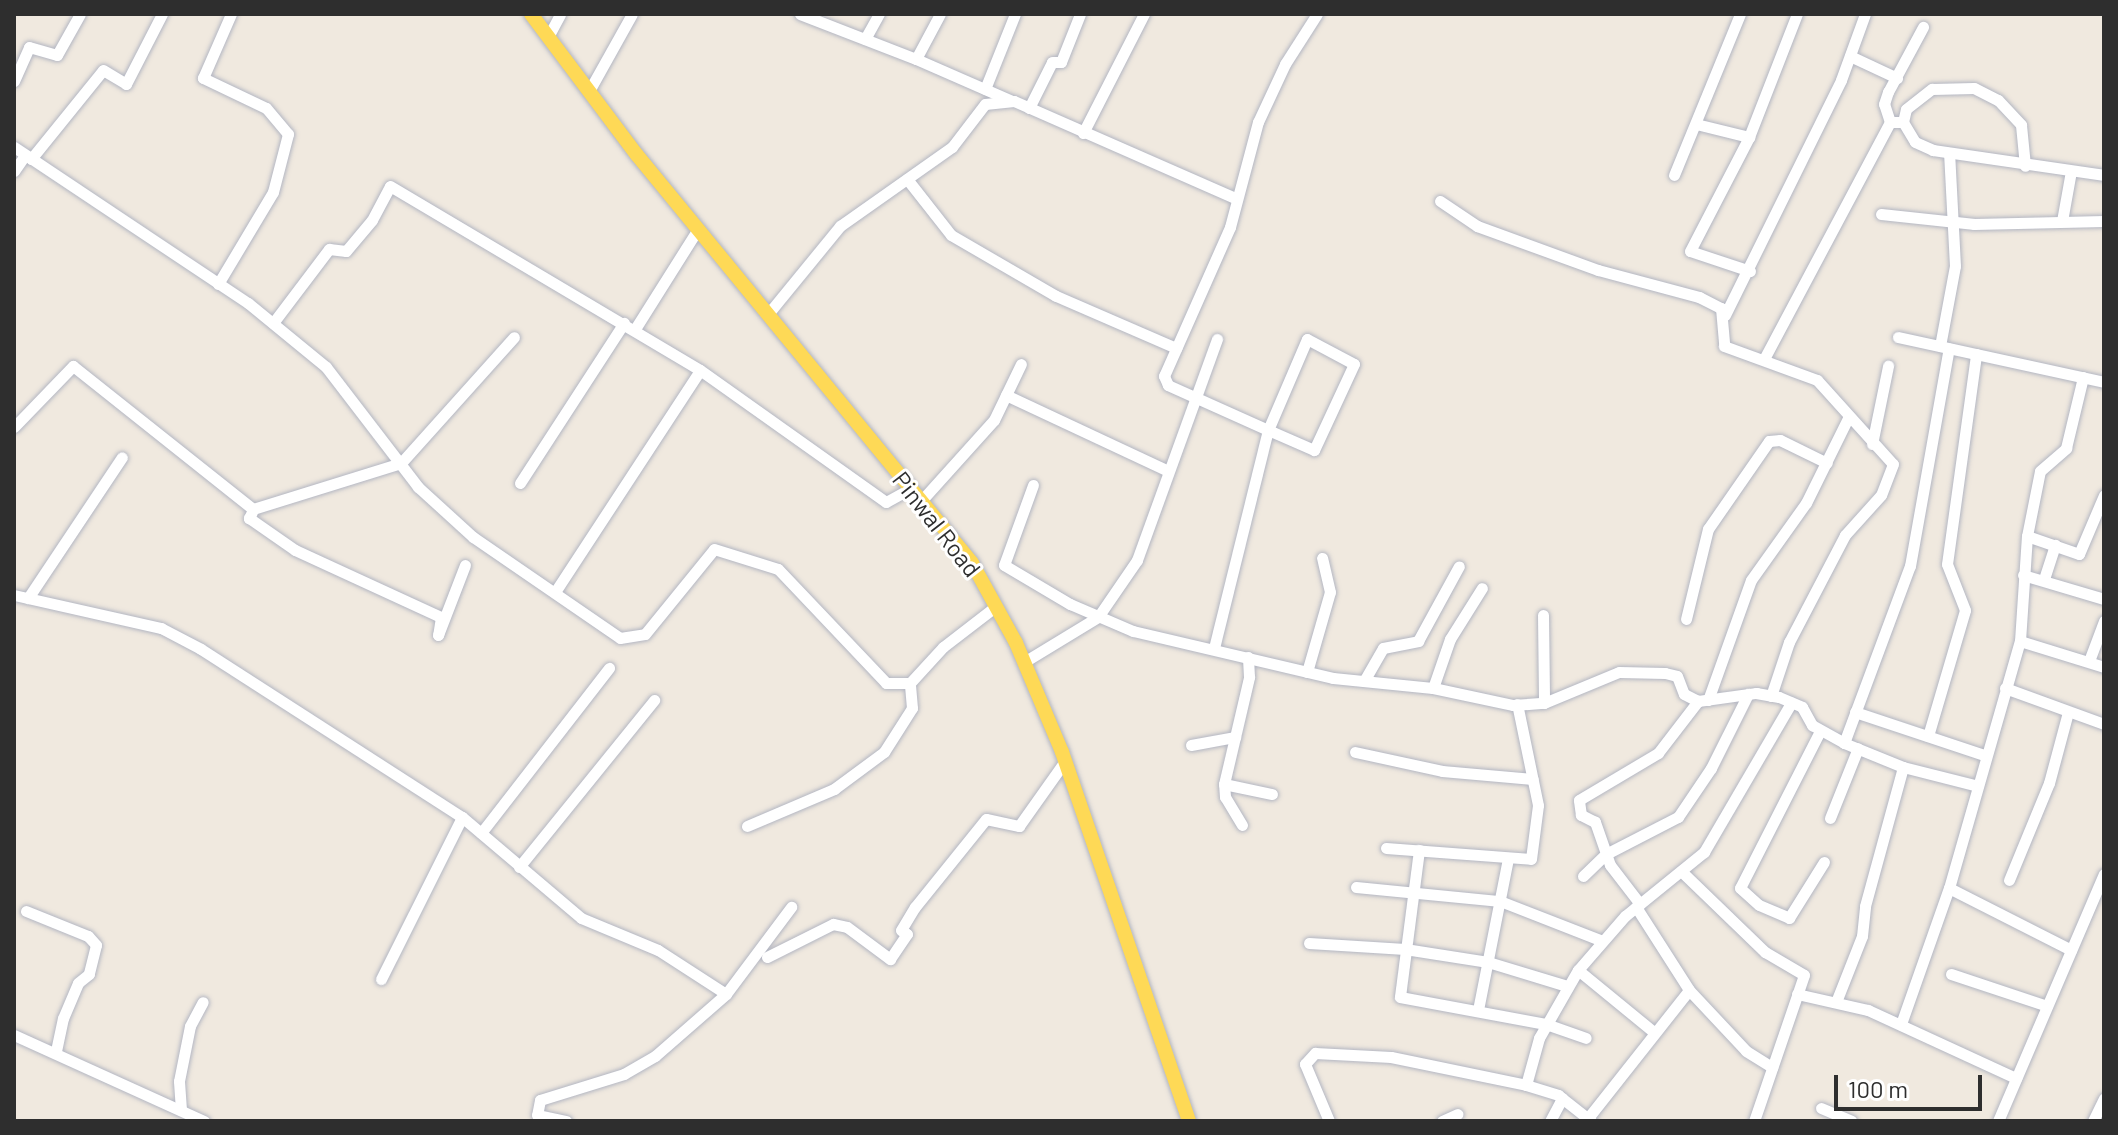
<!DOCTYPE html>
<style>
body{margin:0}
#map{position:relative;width:2118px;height:1135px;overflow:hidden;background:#f0e9df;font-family:Barlow,sans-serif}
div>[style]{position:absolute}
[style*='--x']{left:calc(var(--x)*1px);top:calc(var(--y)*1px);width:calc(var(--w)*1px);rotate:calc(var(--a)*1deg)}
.roads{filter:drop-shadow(0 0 2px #b3b6c2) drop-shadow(0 0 2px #b3b6c2)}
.minor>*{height:11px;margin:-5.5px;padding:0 5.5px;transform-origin:5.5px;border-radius:5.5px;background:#fff}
.major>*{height:14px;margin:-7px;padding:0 7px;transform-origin:7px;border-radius:7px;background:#fed956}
span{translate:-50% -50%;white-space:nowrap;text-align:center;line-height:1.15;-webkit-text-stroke:6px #fff;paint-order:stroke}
.street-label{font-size:24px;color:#2e2e2e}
.frame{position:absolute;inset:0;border:16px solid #2e2e2e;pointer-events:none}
.scale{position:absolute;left:1834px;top:1075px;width:148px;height:36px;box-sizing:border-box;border:4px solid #2e2e2e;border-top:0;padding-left:10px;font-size:24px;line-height:28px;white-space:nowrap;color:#2e2e2e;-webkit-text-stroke:6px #fff;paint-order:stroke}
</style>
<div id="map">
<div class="roads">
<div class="minor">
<i style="--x:800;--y:14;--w:124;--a:21.2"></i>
<i style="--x:940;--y:14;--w:51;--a:118.1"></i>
<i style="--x:916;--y:59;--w:103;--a:23.6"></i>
<i style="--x:548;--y:37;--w:26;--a:-62"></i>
<i style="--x:865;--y:39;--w:29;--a:-61"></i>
<i style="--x:1850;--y:56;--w:52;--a:25.1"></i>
<i style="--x:14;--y:81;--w:37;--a:-66"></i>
<i style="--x:29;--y:47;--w:29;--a:16"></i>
<i style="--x:57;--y:55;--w:47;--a:-60.7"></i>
<i style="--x:985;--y:89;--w:81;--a:-68.2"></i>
<i style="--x:589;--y:91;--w:88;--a:-60.8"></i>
<i style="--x:1029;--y:108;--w:51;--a:-63.4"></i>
<i style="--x:1052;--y:62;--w:9;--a:0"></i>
<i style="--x:1061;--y:62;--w:52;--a:-68.4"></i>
<i style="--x:1890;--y:122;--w:19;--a:-108"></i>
<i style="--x:1884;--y:104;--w:13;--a:-72"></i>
<i style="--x:1888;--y:92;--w:74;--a:-61.7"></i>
<i style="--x:1903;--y:122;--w:13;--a:-77"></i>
<i style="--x:1906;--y:109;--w:33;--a:-38"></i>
<i style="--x:1932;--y:89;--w:42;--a:-1.4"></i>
<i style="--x:1974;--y:88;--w:27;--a:27"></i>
<i style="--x:1998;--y:100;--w:34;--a:47"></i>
<i style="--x:2021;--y:125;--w:41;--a:84.4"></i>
<i style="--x:1696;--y:124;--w:55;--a:13.8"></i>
<i style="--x:1083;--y:133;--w:134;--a:-62.9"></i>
<i style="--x:14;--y:147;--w:281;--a:33.7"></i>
<i style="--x:248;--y:303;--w:101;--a:39.4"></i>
<i style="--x:326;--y:367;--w:151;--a:52.5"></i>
<i style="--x:418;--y:487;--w:74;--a:42.3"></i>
<i style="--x:473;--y:537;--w:178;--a:34.5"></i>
<i style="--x:620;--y:638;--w:25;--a:-9"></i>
<i style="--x:645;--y:634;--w:109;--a:-50.9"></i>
<i style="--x:714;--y:549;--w:67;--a:17.4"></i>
<i style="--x:778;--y:569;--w:157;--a:46.5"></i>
<i style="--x:886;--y:683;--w:24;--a:0"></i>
<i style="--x:910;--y:683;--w:49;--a:-47.5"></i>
<i style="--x:943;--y:647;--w:67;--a:-37.7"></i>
<i style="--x:31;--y:159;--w:114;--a:-51"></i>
<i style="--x:103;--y:70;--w:27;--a:31"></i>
<i style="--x:126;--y:84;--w:79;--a:-62.8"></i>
<i style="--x:14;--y:171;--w:19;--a:-55"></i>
<i style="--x:1674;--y:175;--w:174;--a:-67.7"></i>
<i style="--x:907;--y:179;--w:71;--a:51.8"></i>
<i style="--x:951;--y:235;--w:121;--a:30.2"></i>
<i style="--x:1056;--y:296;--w:131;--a:23.4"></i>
<i style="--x:1440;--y:201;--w:45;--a:34"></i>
<i style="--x:1477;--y:226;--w:129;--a:20"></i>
<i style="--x:1598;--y:270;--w:105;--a:15"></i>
<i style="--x:1699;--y:297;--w:25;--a:27"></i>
<i style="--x:1721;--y:308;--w:38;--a:85"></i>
<i style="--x:1724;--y:346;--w:99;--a:20.1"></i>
<i style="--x:1817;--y:380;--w:113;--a:47.9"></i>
<i style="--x:1893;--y:464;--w:33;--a:111"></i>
<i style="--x:1881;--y:495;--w:54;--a:132"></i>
<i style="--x:1845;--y:535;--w:121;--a:117.6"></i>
<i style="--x:1789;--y:642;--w:57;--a:108.4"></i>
<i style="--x:1881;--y:214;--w:94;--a:6.1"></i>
<i style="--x:1974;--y:224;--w:130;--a:-1.3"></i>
<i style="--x:2062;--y:221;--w:51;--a:-79.8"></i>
<i style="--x:1750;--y:271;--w:63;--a:-161.6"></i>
<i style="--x:1690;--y:251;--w:128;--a:-62.6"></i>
<i style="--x:1749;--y:137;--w:132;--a:-68.7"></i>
<i style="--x:218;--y:284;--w:107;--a:-59.1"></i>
<i style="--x:273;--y:192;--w:60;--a:-75.5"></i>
<i style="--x:288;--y:134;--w:34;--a:-130"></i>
<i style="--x:266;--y:108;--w:70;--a:-154.5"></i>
<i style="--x:203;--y:78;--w:70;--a:-66.4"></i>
<i style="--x:768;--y:314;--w:114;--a:-50.7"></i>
<i style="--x:840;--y:226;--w:137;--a:-35.2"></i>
<i style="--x:952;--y:147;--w:54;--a:-52.5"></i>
<i style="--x:985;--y:104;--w:29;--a:-6"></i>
<i style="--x:1014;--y:101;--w:241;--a:23.7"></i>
<i style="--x:1725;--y:315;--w:262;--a:-63.7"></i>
<i style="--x:1841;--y:80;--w:70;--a:-70"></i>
<i style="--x:273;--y:323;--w:93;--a:-52.9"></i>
<i style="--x:329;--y:249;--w:17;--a:7"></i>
<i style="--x:346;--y:251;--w:40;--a:-50"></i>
<i style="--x:372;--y:220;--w:38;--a:-62"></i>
<i style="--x:390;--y:186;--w:360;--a:30.7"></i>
<i style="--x:700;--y:370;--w:228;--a:35.4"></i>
<i style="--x:886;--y:502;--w:29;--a:-29"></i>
<i style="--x:635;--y:329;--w:118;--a:-57.8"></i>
<i style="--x:1898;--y:337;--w:211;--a:12.3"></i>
<i style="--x:1940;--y:346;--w:81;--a:-79.4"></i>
<i style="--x:1955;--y:266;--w:113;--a:-93"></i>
<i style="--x:1764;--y:359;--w:268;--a:-62"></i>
<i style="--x:1890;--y:122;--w:13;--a:0"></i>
<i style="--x:1903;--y:122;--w:23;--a:59"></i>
<i style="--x:1915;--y:142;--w:20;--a:24"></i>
<i style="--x:1933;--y:150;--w:173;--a:8.3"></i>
<i style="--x:1006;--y:395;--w:179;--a:25.1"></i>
<i style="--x:14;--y:427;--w:85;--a:-46"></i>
<i style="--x:73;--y:366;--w:230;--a:38.5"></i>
<i style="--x:253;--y:509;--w:155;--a:-17.3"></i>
<i style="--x:401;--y:463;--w:169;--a:-48.1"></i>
<i style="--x:1872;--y:444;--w:80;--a:-78.4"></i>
<i style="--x:520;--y:483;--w:191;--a:-57"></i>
<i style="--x:1033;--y:485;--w:85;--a:109.9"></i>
<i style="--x:1004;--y:565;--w:77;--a:30.6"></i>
<i style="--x:1070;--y:604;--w:69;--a:23.2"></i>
<i style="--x:1133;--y:631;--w:205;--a:13.2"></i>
<i style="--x:1333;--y:678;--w:100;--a:5.7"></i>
<i style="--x:1433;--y:688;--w:82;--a:12"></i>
<i style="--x:1513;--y:705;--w:31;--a:-4"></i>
<i style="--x:1544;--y:703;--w:81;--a:-22.5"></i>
<i style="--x:1619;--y:672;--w:46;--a:1.2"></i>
<i style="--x:1665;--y:673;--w:12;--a:14"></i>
<i style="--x:1677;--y:676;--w:19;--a:69"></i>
<i style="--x:1684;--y:694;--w:16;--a:27"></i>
<i style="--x:1698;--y:701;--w:59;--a:-7.9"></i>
<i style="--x:1756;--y:693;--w:23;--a:10"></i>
<i style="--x:1779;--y:697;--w:25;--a:23"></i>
<i style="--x:1802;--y:707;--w:21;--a:61"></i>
<i style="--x:1812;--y:725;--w:37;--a:29"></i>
<i style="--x:1844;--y:743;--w:64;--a:22.1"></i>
<i style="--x:1903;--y:767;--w:77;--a:14.2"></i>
<i style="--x:921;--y:501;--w:109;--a:-48"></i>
<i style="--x:994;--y:420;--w:62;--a:-64.3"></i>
<i style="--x:252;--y:512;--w:7;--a:117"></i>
<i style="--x:249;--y:518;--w:56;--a:34.8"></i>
<i style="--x:295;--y:550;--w:161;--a:24.7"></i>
<i style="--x:441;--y:617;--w:18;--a:99"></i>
<i style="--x:438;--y:635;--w:75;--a:-68.9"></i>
<i style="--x:2027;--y:536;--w:55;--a:19.1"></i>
<i style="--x:2079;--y:554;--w:64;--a:-67"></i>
<i style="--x:2023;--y:575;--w:84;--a:16.5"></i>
<i style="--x:2044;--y:579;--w:36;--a:-72"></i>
<i style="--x:555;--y:592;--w:265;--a:-56.8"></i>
<i style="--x:14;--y:595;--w:151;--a:12.7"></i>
<i style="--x:161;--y:628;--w:45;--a:27.7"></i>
<i style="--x:201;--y:649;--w:310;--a:32.8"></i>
<i style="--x:462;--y:817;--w:156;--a:40.3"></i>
<i style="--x:581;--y:918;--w:83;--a:22.6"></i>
<i style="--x:658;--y:950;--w:81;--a:32.9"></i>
<i style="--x:726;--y:994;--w:94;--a:138.9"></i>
<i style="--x:655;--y:1056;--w:36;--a:150"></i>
<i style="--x:624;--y:1074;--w:88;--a:162.8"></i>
<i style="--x:540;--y:1100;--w:15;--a:101"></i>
<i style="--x:537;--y:1115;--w:30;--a:12"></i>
<i style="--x:28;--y:598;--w:169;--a:-56.3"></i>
<i style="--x:1543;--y:615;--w:88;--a:89.3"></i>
<i style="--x:1686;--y:619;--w:93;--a:-76.3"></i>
<i style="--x:1708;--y:529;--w:107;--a:-55.3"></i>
<i style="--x:1769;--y:441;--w:11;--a:-5"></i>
<i style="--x:1780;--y:440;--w:52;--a:26.1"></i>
<i style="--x:2020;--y:641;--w:88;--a:17.2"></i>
<i style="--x:1214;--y:648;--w:225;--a:-76.1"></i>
<i style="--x:1268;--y:430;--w:99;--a:-66.8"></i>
<i style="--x:1307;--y:339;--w:53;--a:28"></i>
<i style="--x:1354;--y:364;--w:95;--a:114.9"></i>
<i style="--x:1314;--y:450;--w:50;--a:-156.5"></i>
<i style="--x:1268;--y:430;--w:110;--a:-155.8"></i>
<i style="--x:1168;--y:385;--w:10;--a:-114"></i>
<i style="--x:1164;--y:376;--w:163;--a:-66.1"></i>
<i style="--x:1230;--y:227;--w:109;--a:-75.1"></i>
<i style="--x:1258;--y:122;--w:64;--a:-65"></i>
<i style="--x:1285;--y:64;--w:59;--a:-57.4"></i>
<i style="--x:2089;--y:661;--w:43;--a:-69.4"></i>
<i style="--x:1024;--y:662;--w:87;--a:-31.3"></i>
<i style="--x:1098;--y:617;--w:69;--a:-55.6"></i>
<i style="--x:1137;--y:560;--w:235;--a:-70.1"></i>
<i style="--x:1307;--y:672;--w:83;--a:-74"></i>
<i style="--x:1330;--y:592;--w:35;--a:-103"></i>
<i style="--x:1364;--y:681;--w:38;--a:-60"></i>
<i style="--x:1383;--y:648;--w:36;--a:-11"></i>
<i style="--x:1418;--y:641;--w:85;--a:-61.3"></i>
<i style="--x:1433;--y:688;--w:52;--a:-70.9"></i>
<i style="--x:1450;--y:639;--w:60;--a:-57.9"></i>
<i style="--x:2005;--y:688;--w:105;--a:20"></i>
<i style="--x:1708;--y:700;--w:127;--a:-70.3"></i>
<i style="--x:1751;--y:580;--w:95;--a:-54.5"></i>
<i style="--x:1806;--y:503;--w:95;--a:-63.7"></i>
<i style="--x:1855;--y:712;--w:136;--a:18.4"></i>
<i style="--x:1820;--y:731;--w:176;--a:117"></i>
<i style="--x:1740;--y:888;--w:25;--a:42"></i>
<i style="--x:1759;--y:905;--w:33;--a:23"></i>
<i style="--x:1789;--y:918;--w:66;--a:-58"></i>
<i style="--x:1928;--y:736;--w:131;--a:-73.6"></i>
<i style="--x:1965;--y:610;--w:49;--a:-111.4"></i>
<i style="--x:1947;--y:564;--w:212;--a:-82.1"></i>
<i style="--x:1844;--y:743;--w:189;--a:-69.6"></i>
<i style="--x:1910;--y:566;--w:221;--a:-79.9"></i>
<i style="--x:1191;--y:745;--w:45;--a:-10.3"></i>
<i style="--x:1355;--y:752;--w:89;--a:12.3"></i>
<i style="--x:1442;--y:771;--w:91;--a:5"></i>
<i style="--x:1224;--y:784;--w:49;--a:11.8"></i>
<i style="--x:1830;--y:818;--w:75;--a:-68.2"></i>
<i style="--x:1242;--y:825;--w:33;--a:-121"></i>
<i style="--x:1225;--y:797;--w:13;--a:-94"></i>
<i style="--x:1224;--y:784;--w:110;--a:-76.8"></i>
<i style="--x:1249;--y:677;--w:20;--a:-93"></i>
<i style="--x:747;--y:826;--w:95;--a:-23"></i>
<i style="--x:834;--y:789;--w:62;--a:-36.5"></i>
<i style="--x:884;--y:752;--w:52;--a:-57.5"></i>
<i style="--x:912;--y:708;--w:25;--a:-95"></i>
<i style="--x:481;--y:833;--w:209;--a:-52.2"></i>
<i style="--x:1386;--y:848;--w:145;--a:4.3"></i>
<i style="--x:1531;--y:859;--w:54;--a:-82.6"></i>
<i style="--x:1538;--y:805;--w:103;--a:-101.7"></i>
<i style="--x:1419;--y:850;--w:148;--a:97.4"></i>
<i style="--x:1400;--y:997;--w:148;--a:10.5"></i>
<i style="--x:1546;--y:1024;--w:42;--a:19.3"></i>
<i style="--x:519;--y:867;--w:215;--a:-51"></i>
<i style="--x:1681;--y:871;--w:117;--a:44"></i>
<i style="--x:1765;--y:952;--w:45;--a:30.5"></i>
<i style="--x:1804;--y:975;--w:154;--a:108.9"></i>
<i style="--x:1583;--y:876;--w:32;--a:-44"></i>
<i style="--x:1606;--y:854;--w:81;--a:-27.2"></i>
<i style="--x:1678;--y:817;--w:59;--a:-56"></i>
<i style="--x:1711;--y:768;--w:83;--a:-63.4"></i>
<i style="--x:2009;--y:880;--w:105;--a:-67.6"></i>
<i style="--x:2049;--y:783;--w:73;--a:-75"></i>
<i style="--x:1356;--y:887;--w:145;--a:5.6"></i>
<i style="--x:1500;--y:901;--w:107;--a:21.3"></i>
<i style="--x:1949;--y:888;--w:137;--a:26.9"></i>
<i style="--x:1640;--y:904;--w:49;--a:-127.6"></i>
<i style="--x:1610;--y:865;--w:46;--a:-109.2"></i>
<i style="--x:1595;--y:822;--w:16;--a:-153"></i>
<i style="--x:1581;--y:815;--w:15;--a:-98"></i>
<i style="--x:1579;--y:800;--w:92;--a:-30.7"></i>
<i style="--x:1658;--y:753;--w:66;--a:-52.4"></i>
<i style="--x:1636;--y:907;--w:98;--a:57.4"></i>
<i style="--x:1689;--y:990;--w:83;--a:46.9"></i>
<i style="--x:1746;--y:1051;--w:31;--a:32"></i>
<i style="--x:26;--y:911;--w:67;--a:22"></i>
<i style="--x:88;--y:936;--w:12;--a:48"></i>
<i style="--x:96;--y:945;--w:30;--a:104"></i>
<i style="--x:89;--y:974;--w:14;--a:141"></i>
<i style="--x:78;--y:983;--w:38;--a:113"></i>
<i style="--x:63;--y:1018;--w:35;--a:102"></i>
<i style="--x:1309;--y:943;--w:96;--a:3.6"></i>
<i style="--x:1405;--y:949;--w:84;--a:8.9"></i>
<i style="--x:1488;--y:962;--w:83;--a:16.9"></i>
<i style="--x:767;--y:957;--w:74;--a:-26.6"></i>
<i style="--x:833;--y:924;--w:14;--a:12"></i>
<i style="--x:847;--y:927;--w:54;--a:36.7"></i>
<i style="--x:890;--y:959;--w:30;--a:-56"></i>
<i style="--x:907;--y:934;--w:7;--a:-146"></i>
<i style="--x:901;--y:930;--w:27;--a:-59"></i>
<i style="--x:915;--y:907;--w:113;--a:-51.1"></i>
<i style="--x:986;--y:819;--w:34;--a:12"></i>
<i style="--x:1019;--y:826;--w:80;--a:-54.7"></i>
<i style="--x:1578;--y:970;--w:99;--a:39.3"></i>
<i style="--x:1951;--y:974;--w:101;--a:18.4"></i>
<i style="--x:381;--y:979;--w:181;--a:-63.4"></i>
<i style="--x:726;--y:994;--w:109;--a:-53.2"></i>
<i style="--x:1797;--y:994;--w:73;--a:12.7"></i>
<i style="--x:1868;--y:1010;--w:163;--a:24.7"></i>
<i style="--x:1836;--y:1002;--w:71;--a:-68.5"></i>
<i style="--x:1862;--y:936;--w:30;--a:-84"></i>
<i style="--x:1865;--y:906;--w:144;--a:-74.7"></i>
<i style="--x:1478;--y:1010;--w:154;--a:-78.8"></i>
<i style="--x:1901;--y:1024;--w:144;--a:-70.6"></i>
<i style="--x:1949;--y:888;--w:257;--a:-74"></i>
<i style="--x:2020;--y:641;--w:105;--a:-86.2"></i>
<i style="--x:2027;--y:536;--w:66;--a:-78.7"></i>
<i style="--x:2040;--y:471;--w:35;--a:-41"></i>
<i style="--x:2066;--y:448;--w:73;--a:-76.5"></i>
<i style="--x:14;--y:1035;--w:209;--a:24.4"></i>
<i style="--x:1526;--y:1085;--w:49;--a:-74.5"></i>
<i style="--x:1539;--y:1038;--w:78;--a:-60.2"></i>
<i style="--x:1578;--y:970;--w:72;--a:-49"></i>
<i style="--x:1625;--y:916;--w:102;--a:-39"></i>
<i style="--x:1704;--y:852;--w:173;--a:-59.7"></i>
<i style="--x:1821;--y:1108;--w:33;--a:23"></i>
<i style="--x:181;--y:1110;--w:29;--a:-94"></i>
<i style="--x:179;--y:1081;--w:56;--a:-78.7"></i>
<i style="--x:190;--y:1026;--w:27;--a:-62"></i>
<i style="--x:1588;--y:1118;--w:163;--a:-51.7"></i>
<i style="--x:1329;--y:1121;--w:62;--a:-112.8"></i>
<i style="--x:1305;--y:1064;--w:15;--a:-48"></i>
<i style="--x:1315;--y:1053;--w:76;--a:3"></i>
<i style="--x:1391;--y:1057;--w:138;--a:11.7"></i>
<i style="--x:1526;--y:1085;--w:34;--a:17"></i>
<i style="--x:1558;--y:1095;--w:42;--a:38.2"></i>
<i style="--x:1442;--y:1121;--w:17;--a:-24"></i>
<i style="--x:1550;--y:1121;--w:26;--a:-62"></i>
<i style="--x:1998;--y:1121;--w:269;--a:-66.8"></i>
<i style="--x:2093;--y:1121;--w:25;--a:-64"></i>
</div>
<div class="major">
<i style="--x:531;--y:14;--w:176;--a:53.1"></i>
<i style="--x:637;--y:155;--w:528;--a:50.61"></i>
<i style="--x:972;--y:563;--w:91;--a:61.2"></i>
<i style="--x:1016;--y:643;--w:118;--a:67.1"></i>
<i style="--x:1062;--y:752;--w:390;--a:71"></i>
</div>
</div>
<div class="street-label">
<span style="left:937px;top:524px;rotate:52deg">Pinwal Road</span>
</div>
<div class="frame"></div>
<div class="scale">100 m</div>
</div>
